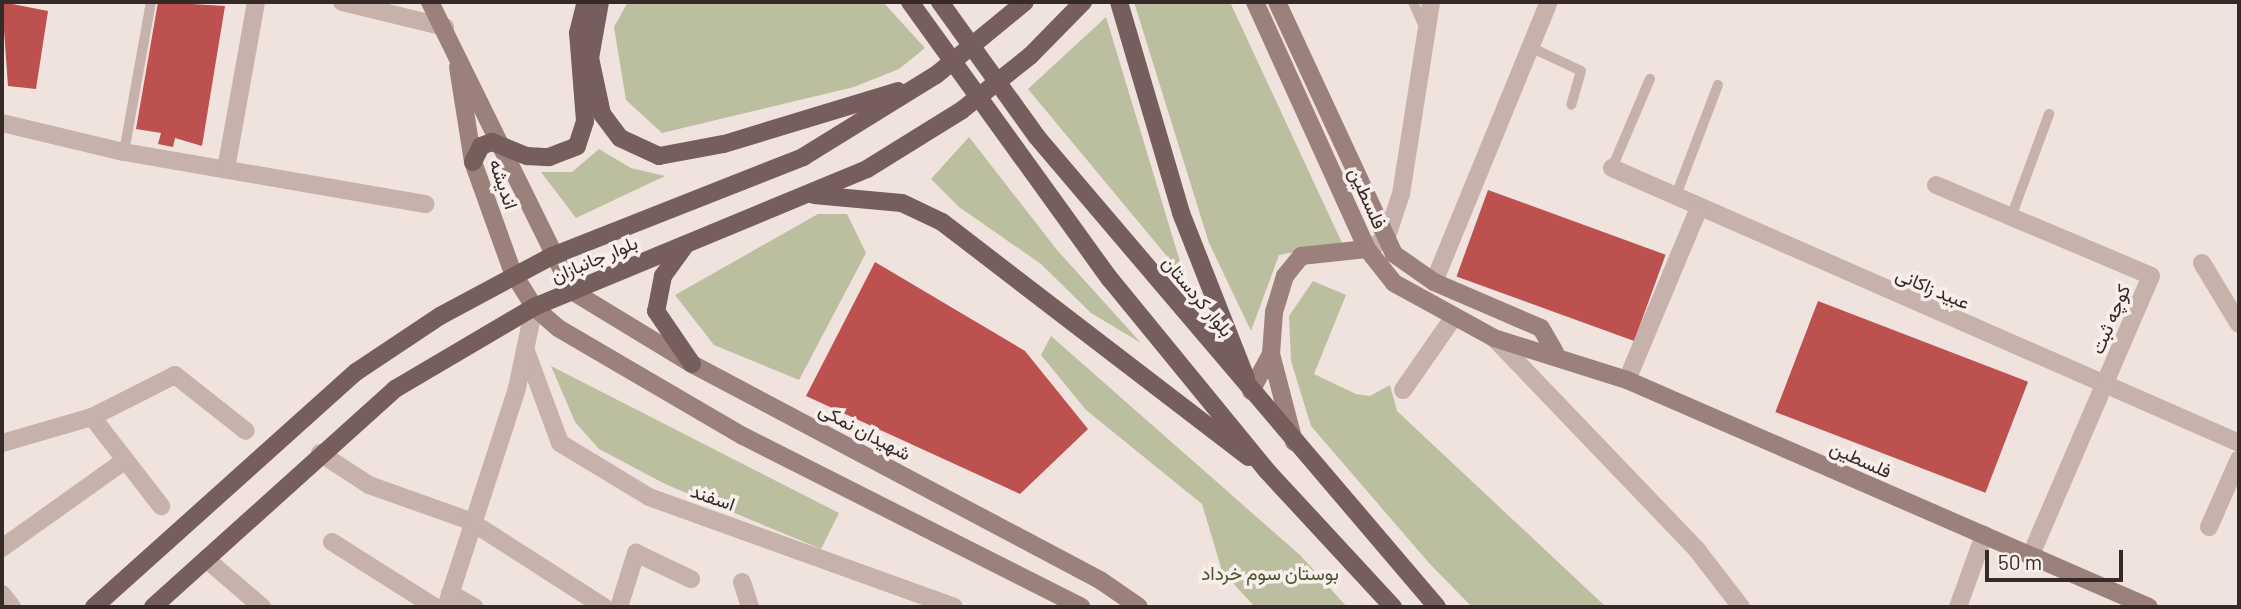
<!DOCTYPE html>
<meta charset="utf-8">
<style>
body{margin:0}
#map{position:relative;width:2241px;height:609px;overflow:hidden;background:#f0e3de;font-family:Barlow,Vazirmatn,sans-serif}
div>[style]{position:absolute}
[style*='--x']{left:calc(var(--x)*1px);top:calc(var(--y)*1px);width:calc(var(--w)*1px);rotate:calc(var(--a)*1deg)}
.green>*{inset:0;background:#bbbe9f}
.building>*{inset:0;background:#bc5150;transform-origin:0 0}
.lane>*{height:10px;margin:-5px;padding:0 5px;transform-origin:5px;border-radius:5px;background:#c7b1ab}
.street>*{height:18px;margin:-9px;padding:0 9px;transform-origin:9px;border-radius:9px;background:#c7b1ab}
.secondary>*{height:18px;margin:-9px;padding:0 9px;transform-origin:9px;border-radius:9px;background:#9b807c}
.primary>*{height:18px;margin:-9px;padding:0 9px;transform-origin:9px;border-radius:9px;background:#765e5c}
span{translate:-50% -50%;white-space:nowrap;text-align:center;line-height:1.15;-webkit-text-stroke:7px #f8eeea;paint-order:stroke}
.street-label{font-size:19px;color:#362a29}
.park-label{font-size:19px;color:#4d522f}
.frame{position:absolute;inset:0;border:4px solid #362a29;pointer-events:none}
.scale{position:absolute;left:1985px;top:550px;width:138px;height:32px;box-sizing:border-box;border:4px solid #362a29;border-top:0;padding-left:9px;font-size:21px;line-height:24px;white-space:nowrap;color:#362a29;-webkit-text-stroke:5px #f8eeea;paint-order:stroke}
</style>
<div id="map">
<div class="green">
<i style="clip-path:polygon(628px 2px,883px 2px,925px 48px,899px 69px,854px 87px,662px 133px,626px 100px,614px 27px)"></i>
<i style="clip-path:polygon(1134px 2px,1230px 2px,1342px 243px,1279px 255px,1251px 331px,1209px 243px)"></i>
<i style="clip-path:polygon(1106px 17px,1185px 278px,1028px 89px)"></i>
<i style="clip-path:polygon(969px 137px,1057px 250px,1141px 343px,1091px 313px,1041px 264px,959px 207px,931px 179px)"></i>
<i style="clip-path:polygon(599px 149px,631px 168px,665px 176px,576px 218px,541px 172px,572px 172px)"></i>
<i style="clip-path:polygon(818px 214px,847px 214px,866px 253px,799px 380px,714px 345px,675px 295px)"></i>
<i style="clip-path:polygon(1313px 281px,1346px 295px,1314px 374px,1356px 394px,1370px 396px,1390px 385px,1397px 411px,1606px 607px,1472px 607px,1429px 563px,1311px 426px,1291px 361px,1289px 316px)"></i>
<i style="clip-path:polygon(1051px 336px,1301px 556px,1347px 607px,1255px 607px,1222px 571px,1202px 504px,1086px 410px,1041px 355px)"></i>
<i style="clip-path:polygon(551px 366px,839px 513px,821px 549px,665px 484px,599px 449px,575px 422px)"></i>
</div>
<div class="building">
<i style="clip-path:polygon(2px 2px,48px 11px,36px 89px,8px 86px)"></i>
<i style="clip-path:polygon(158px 2px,225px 6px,202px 146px,175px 138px,173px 147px,158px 144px,161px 133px,136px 129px)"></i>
<i style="left:1488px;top:190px;width:189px;height:92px;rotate:20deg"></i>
<i style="clip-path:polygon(875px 262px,1025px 351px,1088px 429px,1020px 494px,806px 396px)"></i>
<i style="left:1818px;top:301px;width:225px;height:119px;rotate:21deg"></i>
</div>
<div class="lane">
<i style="--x:1413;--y:2;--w:30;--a:66"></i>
<i style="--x:1530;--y:47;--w:56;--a:25.2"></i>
<i style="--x:1581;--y:71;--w:35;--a:106"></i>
<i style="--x:124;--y:152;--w:152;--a:-79.8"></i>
<i style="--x:1612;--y:168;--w:97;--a:-66.9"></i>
<i style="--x:1675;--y:198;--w:121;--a:-69.2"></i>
<i style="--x:2011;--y:217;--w:110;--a:-69.7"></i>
</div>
<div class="street">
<i style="--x:342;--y:2;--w:106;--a:13.6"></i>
<i style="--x:2;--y:123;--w:125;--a:13.4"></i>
<i style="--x:124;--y:152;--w:306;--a:9.8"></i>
<i style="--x:1612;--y:168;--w:685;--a:23.68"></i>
<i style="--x:226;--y:169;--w:170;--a:-79.8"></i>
<i style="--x:1936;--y:185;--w:233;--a:22.9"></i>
<i style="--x:2151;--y:276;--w:303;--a:113.3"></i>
<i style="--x:1367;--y:249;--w:21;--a:-28"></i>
<i style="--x:1386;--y:239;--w:47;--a:-71.6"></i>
<i style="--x:1401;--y:194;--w:194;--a:-81.1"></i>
<i style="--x:2202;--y:263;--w:71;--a:58.8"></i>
<i style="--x:1434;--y:282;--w:303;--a:-67.7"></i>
<i style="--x:1494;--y:338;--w:294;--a:46.2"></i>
<i style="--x:1697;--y:550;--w:72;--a:52.3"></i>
<i style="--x:526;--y:351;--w:98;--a:69.7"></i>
<i style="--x:560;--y:443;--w:104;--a:31.2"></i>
<i style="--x:649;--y:497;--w:324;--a:19.8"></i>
<i style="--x:1627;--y:380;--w:184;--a:-67.3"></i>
<i style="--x:1403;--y:390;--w:88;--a:-55.2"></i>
<i style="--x:92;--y:417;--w:113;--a:52.2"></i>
<i style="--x:2;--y:443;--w:94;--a:-16.1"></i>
<i style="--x:92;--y:417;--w:93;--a:-26.8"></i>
<i style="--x:175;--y:375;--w:90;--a:38.3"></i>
<i style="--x:320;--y:453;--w:59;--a:33.1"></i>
<i style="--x:369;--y:485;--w:107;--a:19.6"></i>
<i style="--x:470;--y:521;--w:159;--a:32.7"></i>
<i style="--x:2209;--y:527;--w:74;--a:-66.2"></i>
<i style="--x:332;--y:542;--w:122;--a:32.3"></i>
<i style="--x:2;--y:548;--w:150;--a:-35.5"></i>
<i style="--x:206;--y:559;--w:74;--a:40.6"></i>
<i style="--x:742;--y:582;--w:26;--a:72"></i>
<i style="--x:450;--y:593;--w:28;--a:30"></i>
<i style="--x:2;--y:594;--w:16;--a:52"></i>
<i style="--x:446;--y:607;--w:230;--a:-72"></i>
<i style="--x:517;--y:388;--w:83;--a:-78.1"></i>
<i style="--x:619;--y:607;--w:57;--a:-72.5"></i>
<i style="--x:636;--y:553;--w:61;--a:25.3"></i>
<i style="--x:1958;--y:607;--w:77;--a:-70.1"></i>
</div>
<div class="secondary">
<i style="--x:430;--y:2;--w:322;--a:63.8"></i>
<i style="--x:572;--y:291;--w:140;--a:31.3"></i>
<i style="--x:692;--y:364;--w:462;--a:27.9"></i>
<i style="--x:1100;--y:580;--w:47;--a:34.7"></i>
<i style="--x:1255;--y:2;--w:271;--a:65.6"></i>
<i style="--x:1367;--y:249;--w:43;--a:51.5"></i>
<i style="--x:1394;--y:283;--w:114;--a:28.8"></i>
<i style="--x:1494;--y:338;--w:139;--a:17.5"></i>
<i style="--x:1627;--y:380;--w:569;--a:23.5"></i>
<i style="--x:1277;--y:2;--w:278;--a:65.1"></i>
<i style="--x:1394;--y:254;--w:49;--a:35"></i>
<i style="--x:1434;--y:282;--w:116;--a:23.3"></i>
<i style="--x:1541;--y:328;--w:28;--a:60"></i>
<i style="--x:458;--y:67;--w:96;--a:81"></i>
<i style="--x:473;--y:162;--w:118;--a:70.2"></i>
<i style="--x:513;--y:273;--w:40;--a:58"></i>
<i style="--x:534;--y:307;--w:32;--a:41"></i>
<i style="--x:558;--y:328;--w:214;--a:30.3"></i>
<i style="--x:743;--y:436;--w:379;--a:26.8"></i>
<i style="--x:1251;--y:391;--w:42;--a:-61.6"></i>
<i style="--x:1294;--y:442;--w:91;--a:-104.6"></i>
<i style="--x:1271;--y:354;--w:42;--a:-85.9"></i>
<i style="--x:1274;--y:312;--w:38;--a:-73"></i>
<i style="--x:1285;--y:276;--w:26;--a:-51"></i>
<i style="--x:1301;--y:256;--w:66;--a:-6.1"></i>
</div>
<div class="primary">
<i style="--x:600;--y:2;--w:57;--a:100.1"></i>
<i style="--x:590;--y:58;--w:57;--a:77.9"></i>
<i style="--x:602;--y:114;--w:30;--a:53"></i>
<i style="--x:620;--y:138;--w:43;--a:24.8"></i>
<i style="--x:659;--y:156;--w:66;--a:-10.5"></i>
<i style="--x:724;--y:144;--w:182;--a:-16.9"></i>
<i style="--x:910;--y:2;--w:342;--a:54.2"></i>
<i style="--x:1110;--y:279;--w:249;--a:50.7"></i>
<i style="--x:1268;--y:472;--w:184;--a:47.2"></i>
<i style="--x:940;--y:2;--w:166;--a:54.3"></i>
<i style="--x:1037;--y:137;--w:617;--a:49.6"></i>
<i style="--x:1119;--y:2;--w:220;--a:73.6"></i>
<i style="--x:1181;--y:213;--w:177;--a:68.5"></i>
<i style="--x:473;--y:162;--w:18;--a:-63"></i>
<i style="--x:481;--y:146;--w:12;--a:-20"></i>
<i style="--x:492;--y:142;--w:38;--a:22"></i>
<i style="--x:527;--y:156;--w:22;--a:3"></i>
<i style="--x:549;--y:157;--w:30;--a:-21"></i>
<i style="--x:577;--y:146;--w:26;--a:-72"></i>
<i style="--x:585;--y:121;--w:88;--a:-94.5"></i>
<i style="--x:578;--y:33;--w:32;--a:-76"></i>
<i style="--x:814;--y:195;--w:88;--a:5.2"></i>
<i style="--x:902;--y:203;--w:44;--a:25.4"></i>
<i style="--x:942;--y:222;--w:386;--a:37.5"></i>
<i style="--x:684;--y:247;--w:36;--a:126"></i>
<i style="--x:663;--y:276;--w:36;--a:101"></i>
<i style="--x:656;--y:311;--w:64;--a:55.8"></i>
<i style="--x:94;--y:607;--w:352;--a:-41.9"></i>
<i style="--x:356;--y:372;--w:101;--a:-33.7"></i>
<i style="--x:440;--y:316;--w:127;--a:-28.2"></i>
<i style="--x:552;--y:256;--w:270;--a:-21.5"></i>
<i style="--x:803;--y:157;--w:156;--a:-31.7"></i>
<i style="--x:936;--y:75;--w:115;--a:-39.4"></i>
<i style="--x:153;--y:607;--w:326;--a:-42"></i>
<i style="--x:395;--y:389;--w:161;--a:-30.5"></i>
<i style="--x:534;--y:307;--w:360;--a:-22.5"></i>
<i style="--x:867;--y:169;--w:112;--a:-31.8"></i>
<i style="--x:962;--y:110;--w:87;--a:-38.5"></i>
<i style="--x:1030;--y:56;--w:76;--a:-45.5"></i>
</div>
<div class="street-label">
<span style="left:504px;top:184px;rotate:71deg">اندیشه</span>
<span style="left:1368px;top:198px;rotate:66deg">فلسطین</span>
<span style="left:594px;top:259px;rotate:-23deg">بلوار جانبازان</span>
<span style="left:1933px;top:288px;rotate:23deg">عبید زاکانی</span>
<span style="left:1198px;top:296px;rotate:50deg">بلوار کردستان</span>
<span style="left:2110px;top:319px;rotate:-67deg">کوچه ثبت</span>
<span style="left:865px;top:431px;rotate:28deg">شهیدان نمکی</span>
<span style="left:1861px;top:459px;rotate:24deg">فلسطین</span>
<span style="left:713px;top:497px;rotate:19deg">اسفند</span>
</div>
<div class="park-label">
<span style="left:1270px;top:573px">بوستان سوم خرداد</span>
</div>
<div class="frame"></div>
<div class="scale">50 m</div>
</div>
